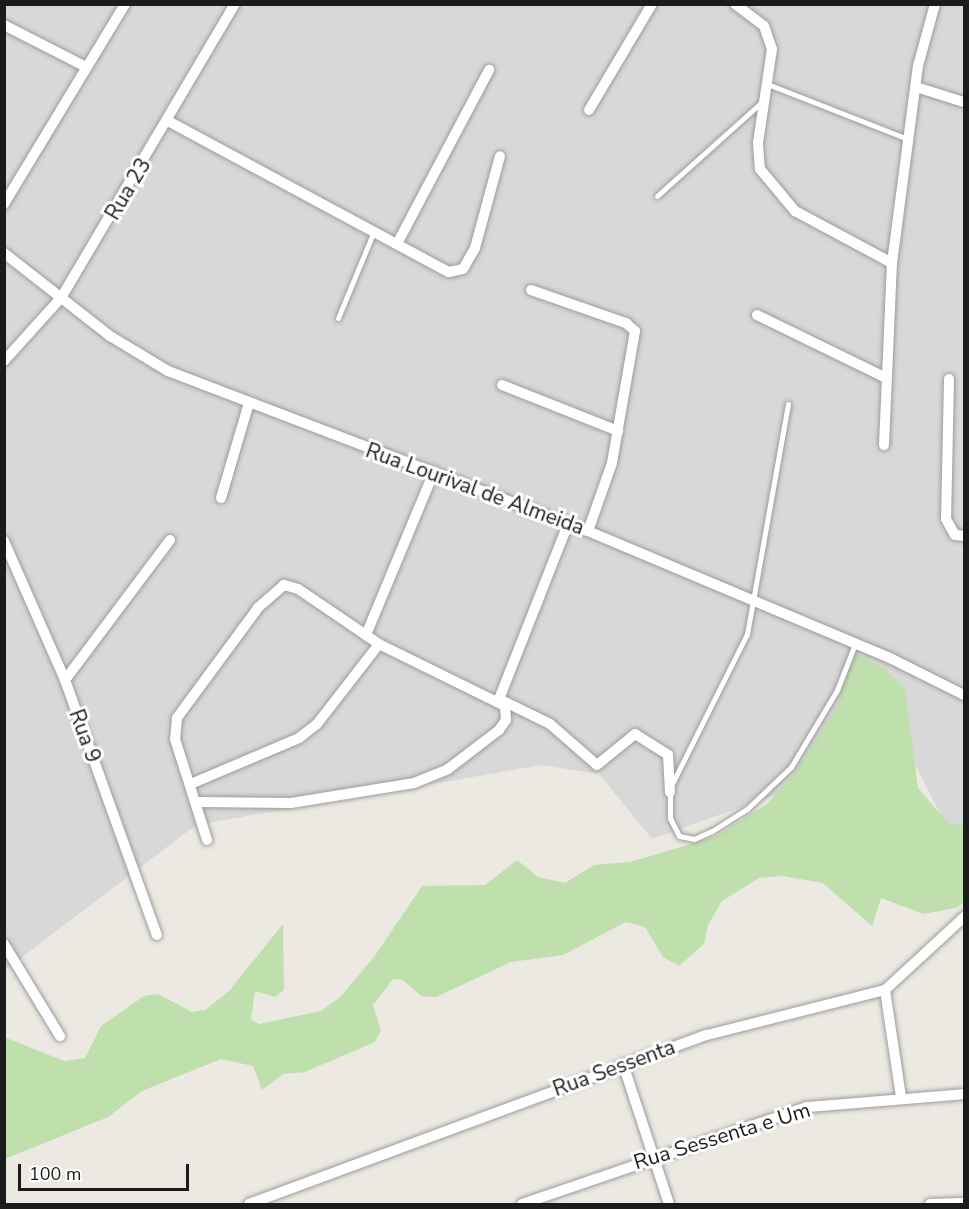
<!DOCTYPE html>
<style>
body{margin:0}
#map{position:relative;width:969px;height:1209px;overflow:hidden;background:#ebe9e1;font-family:"Nunito Sans",sans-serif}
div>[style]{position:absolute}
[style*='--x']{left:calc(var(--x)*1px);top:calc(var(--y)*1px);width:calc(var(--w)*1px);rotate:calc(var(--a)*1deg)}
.residential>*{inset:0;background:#d9d8d8}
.grass>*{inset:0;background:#bfe0ac}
.roads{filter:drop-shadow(0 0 2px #9c9c9c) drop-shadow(0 0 2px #9c9c9c)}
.lane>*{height:5px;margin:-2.5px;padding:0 2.5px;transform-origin:2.5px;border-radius:2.5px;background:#fff}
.street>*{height:10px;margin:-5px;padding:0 5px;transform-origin:5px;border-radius:5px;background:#fff}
span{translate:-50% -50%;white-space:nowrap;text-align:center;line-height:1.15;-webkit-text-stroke:6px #fff;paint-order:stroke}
.street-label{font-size:21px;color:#1b1b1b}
.frame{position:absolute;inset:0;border:6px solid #1b1b1b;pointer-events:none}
.scale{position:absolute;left:18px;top:1164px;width:171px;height:27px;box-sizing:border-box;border:3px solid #1b1b1b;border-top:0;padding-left:8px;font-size:18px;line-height:21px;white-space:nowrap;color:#1b1b1b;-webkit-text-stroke:4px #fff;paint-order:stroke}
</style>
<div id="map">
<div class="residential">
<i style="clip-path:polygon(5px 5px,964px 5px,964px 843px,949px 831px,866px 668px,798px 787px,652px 839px,599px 774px,541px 765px,196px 825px,5px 970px)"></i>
</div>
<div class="grass">
<i style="clip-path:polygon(851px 650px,886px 670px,905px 690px,918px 788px,948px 823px,964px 825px,964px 902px,956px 908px,923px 914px,881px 898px,872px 926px,823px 883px,782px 876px,759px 878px,722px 901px,708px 925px,704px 944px,679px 966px,663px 957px,645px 927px,626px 922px,563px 955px,511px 962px,436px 997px,421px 996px,403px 980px,393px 979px,373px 1005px,381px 1030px,375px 1042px,305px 1072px,283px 1074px,262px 1090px,253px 1066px,221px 1059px,142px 1091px,108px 1117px,5px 1159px,4px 1037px,64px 1061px,85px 1058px,101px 1026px,144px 996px,158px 994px,192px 1012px,205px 1010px,229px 991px,283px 924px,284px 990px,275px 997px,255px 991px,251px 1020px,259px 1024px,321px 1011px,340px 997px,374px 957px,422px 886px,485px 885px,517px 860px,538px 877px,565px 883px,594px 865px,630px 862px,714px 837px,767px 804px,793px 775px,838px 705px)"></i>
</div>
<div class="roads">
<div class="lane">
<i style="--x:770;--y:85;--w:148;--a:21.4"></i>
<i style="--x:657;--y:196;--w:142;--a:-41.9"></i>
<i style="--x:338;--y:318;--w:94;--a:-67.5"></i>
<i style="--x:788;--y:404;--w:234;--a:100.1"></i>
<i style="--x:747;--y:634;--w:172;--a:116.6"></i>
<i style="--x:670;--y:788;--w:30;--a:90"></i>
<i style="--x:670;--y:818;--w:20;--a:63"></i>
<i style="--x:679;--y:836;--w:15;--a:11"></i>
<i style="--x:694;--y:839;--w:20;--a:-24"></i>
<i style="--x:712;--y:831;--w:41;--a:-32.2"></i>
<i style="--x:747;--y:809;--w:61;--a:-43.7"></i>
<i style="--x:791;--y:767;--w:90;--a:-59.1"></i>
<i style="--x:837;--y:690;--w:49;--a:-68.6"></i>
</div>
<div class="street">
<i style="--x:735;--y:4;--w:36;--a:37"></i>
<i style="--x:764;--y:26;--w:24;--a:71"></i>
<i style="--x:772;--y:49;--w:95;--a:98.5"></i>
<i style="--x:758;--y:143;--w:26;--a:86"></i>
<i style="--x:760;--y:169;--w:55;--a:50.2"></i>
<i style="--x:795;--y:211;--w:110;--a:28.2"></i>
<i style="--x:4;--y:25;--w:92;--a:27.1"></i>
<i style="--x:916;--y:87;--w:50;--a:17.4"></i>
<i style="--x:589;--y:110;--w:123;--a:-59.3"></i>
<i style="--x:168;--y:121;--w:319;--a:28.3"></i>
<i style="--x:449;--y:272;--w:14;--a:-12"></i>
<i style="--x:463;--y:269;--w:24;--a:-60"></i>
<i style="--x:475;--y:248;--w:95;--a:-74.8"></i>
<i style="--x:4;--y:204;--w:234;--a:-58.8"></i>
<i style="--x:398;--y:242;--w:195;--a:-62.1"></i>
<i style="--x:4;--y:253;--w:135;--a:38.1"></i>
<i style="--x:110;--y:336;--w:68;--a:31.1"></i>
<i style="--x:168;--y:371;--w:449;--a:20.9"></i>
<i style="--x:588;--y:531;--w:328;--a:22.8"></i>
<i style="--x:890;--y:658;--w:83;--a:26.6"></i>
<i style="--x:531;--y:290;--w:101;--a:19.2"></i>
<i style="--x:626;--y:323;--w:12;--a:42"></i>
<i style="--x:635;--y:331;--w:134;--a:99.9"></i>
<i style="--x:612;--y:463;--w:72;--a:109.4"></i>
<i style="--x:757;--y:315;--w:141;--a:26"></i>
<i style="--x:4;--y:361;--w:85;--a:-47.9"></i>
<i style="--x:61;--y:298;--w:342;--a:-59.4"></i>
<i style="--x:949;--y:379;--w:140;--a:91.2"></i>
<i style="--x:946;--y:519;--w:18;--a:61"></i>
<i style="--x:955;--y:535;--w:9;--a:6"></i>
<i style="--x:502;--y:385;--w:125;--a:21.6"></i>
<i style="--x:884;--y:445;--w:182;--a:-87.5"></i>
<i style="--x:892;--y:263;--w:199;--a:-82.5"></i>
<i style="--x:918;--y:66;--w:64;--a:-74.7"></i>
<i style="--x:221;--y:498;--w:96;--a:-73.6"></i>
<i style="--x:568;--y:524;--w:188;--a:111.5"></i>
<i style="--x:499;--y:699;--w:57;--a:26.1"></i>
<i style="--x:550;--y:724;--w:62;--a:41.1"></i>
<i style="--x:597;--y:765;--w:49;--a:-39.2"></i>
<i style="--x:635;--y:734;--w:39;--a:32"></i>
<i style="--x:668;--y:755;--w:37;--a:87"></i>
<i style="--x:4;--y:541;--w:152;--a:66.3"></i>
<i style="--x:65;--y:680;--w:271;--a:70.2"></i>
<i style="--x:366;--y:635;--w:177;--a:-67.4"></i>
<i style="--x:65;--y:680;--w:175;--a:-53.1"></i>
<i style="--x:193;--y:783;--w:115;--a:-23"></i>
<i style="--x:299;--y:738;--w:23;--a:-38"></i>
<i style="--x:317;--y:724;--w:101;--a:-52.2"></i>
<i style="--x:197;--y:802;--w:94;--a:0.6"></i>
<i style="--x:291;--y:803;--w:125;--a:-9.2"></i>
<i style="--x:414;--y:783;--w:37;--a:-22"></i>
<i style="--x:448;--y:769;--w:64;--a:-37.4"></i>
<i style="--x:499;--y:730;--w:12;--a:-55"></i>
<i style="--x:506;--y:720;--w:14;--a:-94"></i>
<i style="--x:505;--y:706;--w:140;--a:-153.8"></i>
<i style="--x:379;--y:644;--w:98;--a:-145.8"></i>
<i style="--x:298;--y:589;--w:15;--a:-164"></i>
<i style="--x:284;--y:585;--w:35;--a:139"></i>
<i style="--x:258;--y:608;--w:137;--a:126.4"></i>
<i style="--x:177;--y:718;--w:21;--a:95"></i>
<i style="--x:175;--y:739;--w:106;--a:72.4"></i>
<i style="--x:4;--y:944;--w:108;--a:58.7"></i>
<i style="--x:885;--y:990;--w:108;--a:81.5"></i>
<i style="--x:623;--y:1064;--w:147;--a:71.8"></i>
<i style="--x:249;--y:1204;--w:488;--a:-20.3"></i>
<i style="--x:707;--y:1035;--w:184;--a:-14.2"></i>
<i style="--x:885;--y:990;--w:108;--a:-42.7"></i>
<i style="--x:522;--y:1204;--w:301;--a:-18.8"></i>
<i style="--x:807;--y:1107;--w:158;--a:-4.7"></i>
<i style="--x:930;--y:1204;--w:34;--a:-2"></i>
</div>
</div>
<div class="street-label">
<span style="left:128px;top:189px;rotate:-59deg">Rua 23</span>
<span style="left:475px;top:489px;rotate:20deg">Rua Lourival de Almeida</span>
<span style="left:85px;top:736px;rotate:70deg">Rua 9</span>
<span style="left:614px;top:1068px;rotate:-20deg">Rua Sessenta</span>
<span style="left:722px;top:1136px;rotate:-17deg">Rua Sessenta e Um</span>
</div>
<div class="frame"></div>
<div class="scale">100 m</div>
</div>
